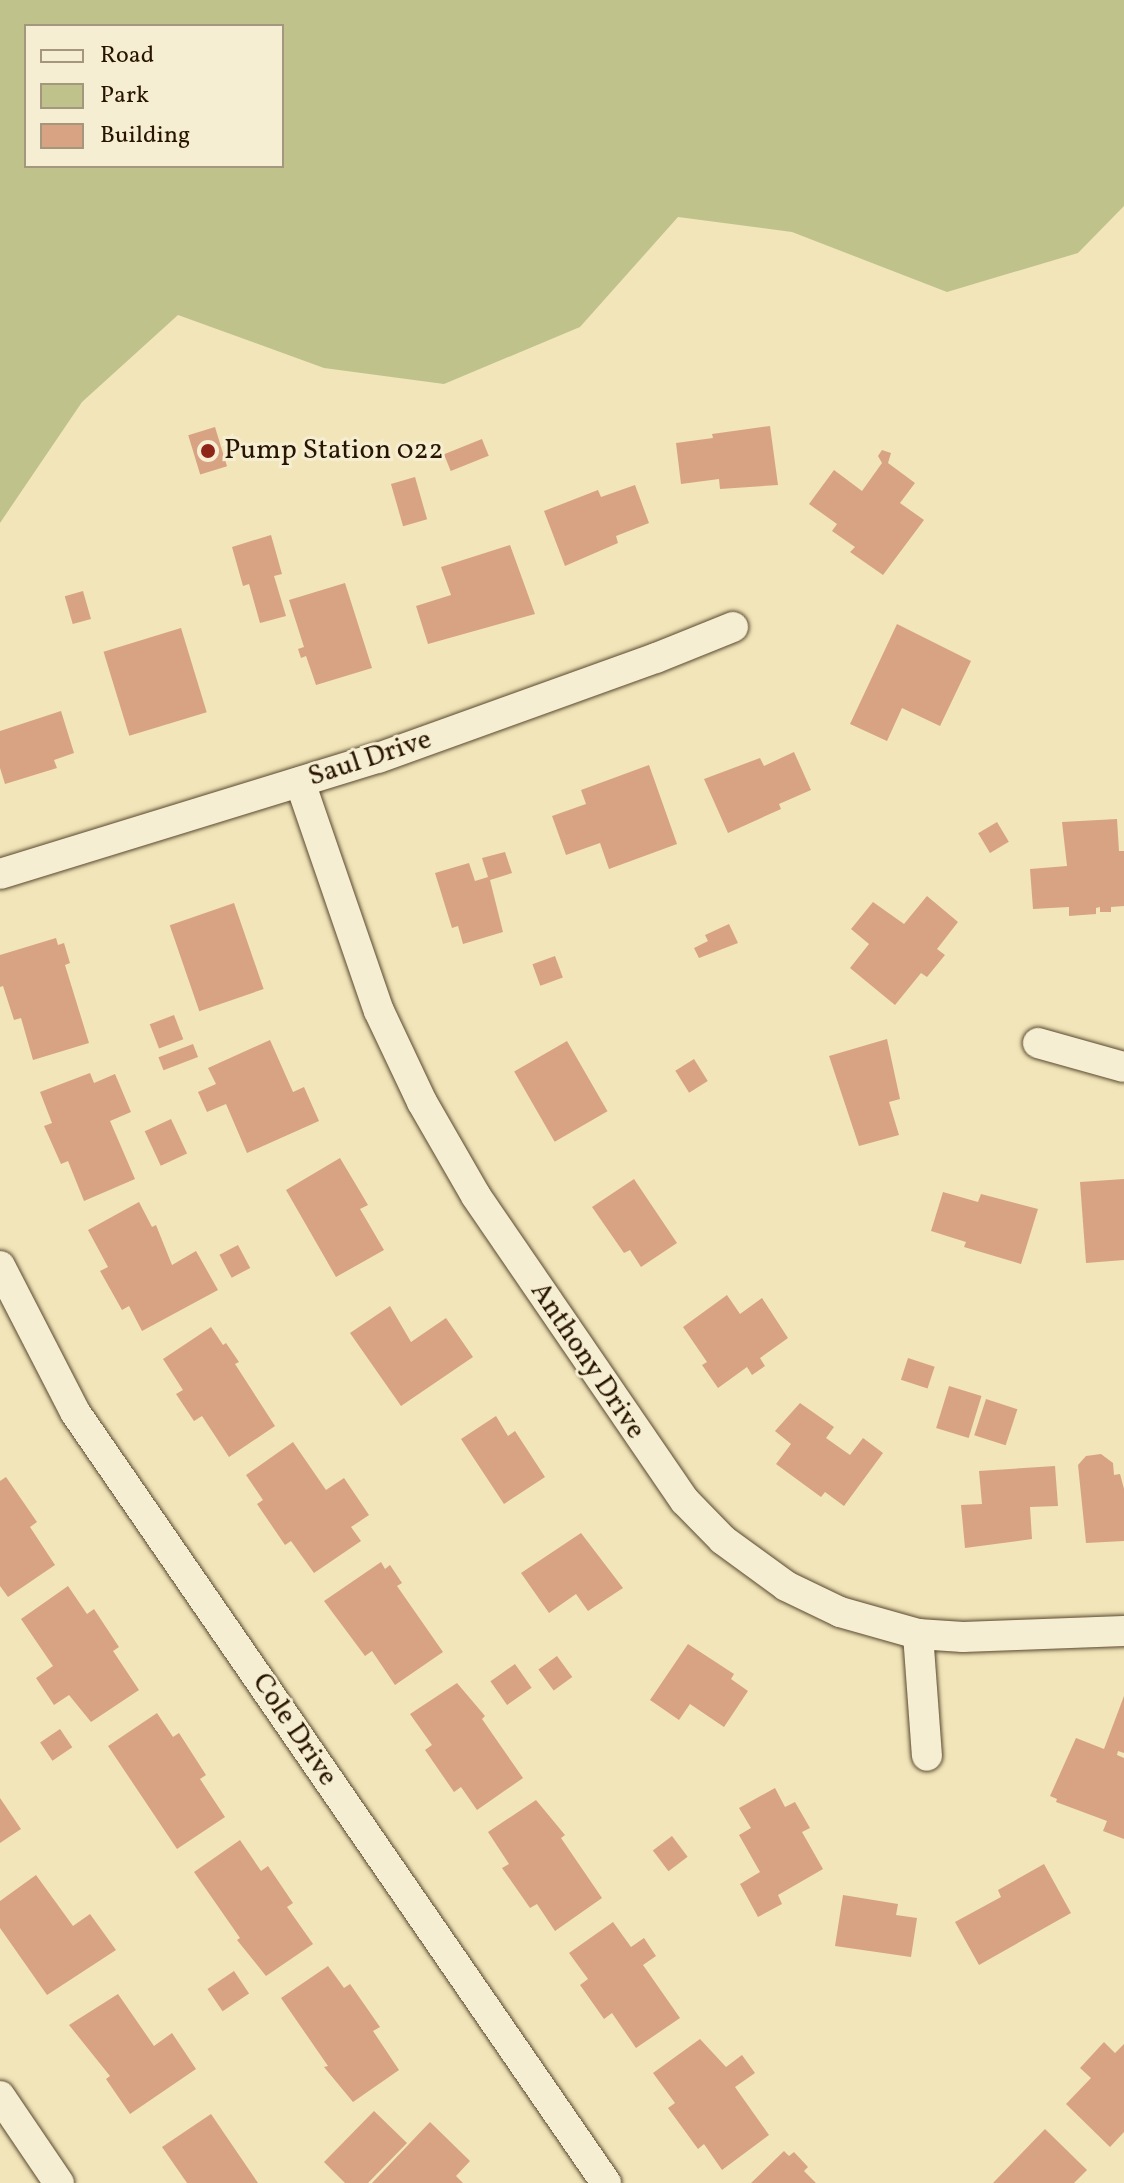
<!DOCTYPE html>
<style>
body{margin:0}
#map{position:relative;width:1124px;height:2183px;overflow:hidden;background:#f1e5b9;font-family:Vollkorn,serif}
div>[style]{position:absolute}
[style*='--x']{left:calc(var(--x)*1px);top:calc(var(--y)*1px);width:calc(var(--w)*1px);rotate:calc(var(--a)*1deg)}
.green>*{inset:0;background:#bfc38b}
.building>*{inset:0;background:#d8a383;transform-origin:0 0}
.roads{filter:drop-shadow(0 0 2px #5a492f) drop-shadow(0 0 2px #5a492f)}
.street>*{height:30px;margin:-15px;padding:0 15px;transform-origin:15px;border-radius:15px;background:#f6eed2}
.dots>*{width:22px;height:22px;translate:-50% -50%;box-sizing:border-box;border:4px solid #f6eed2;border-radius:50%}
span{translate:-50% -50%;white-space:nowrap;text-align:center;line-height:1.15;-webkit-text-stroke:6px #f6eed2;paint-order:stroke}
.poi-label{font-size:28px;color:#281501}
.left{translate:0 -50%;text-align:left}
.street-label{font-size:28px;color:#281501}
.legend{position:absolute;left:24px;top:24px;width:260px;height:144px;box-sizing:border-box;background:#f6eed2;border:2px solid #a4977e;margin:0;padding:10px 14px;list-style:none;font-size:24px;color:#281501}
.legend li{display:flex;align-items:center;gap:16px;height:40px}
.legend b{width:40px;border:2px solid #a4977e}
</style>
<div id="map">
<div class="green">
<i style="clip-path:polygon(evenodd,0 0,1124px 0,1124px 206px,1078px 253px,947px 292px,792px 232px,678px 217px,580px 327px,444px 384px,324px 368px,178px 315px,82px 402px,0 523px,0 0,26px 26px,282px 26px,282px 166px,26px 166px,26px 26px)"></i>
</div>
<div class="building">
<i style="clip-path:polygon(770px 426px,778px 485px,720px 489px,719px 479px,681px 484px,676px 443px,713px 438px,712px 434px)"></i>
<i style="left:215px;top:427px;width:41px;height:28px;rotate:73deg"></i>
<i style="left:482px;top:439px;width:18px;height:41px;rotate:68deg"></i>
<i style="clip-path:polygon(882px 450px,891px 453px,888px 463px,915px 483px,900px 503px,924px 520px,883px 575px,850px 552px,855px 547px,832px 531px,837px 524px,809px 504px,834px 470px,862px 491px,882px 463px,878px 456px)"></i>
<i style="left:415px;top:477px;width:44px;height:25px;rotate:74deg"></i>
<i style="clip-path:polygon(635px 485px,649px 523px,616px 536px,618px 543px,565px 566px,544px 511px,598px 490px,601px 497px)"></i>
<i style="clip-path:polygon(271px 535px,282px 574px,274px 576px,286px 616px,260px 623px,249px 584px,243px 586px,232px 547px)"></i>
<i style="clip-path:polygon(510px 545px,535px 614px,428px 644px,416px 606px,451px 595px,441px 567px)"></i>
<i style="clip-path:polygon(345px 583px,372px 668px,316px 685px,306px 656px,301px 658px,298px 649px,304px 647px,289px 600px)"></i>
<i style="left:83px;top:591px;width:29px;height:19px;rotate:74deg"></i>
<i style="clip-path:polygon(897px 624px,971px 661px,940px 726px,902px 708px,887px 741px,850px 724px)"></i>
<i style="left:181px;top:628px;width:88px;height:81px;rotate:73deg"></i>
<i style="clip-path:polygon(61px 711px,74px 753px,54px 760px,57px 768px,5px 784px,0 768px,0 731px)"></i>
<i style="clip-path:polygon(794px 752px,811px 790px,779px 804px,781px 809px,728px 833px,704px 779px,760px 758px,764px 766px)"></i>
<i style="clip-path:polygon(649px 765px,677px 844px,609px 869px,600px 843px,566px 855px,552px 816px,586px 804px,581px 790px)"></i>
<i style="clip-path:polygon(1117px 819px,1119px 851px,1124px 851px,1124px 906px,1111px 907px,1111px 912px,1100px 912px,1100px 907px,1096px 908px,1096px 914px,1069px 916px,1069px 907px,1033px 909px,1030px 869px,1067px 866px,1062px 822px)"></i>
<i style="left:997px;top:822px;width:23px;height:22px;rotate:59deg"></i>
<i style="clip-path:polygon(505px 852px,512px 873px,490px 880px,503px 932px,463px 944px,458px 926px,452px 928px,435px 873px,469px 863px,475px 881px,488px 877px,482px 858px)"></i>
<i style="clip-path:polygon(927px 896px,958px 922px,937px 949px,945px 955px,927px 977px,921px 973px,895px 1005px,850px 968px,869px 944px,851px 929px,873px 902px,904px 924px)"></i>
<i style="left:234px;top:903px;width:91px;height:68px;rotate:71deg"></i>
<i style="clip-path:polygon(729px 924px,738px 943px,699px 958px,694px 948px,708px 941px,705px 935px)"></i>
<i style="clip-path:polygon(56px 938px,58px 945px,64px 943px,70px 963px,65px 965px,89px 1043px,33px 1060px,21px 1018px,14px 1020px,3px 986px,0 987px,0 955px)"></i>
<i style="left:555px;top:956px;width:23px;height:24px;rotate:70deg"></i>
<i style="left:174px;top:1015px;width:26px;height:26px;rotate:69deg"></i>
<i style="clip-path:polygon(887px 1039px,900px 1099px,889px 1102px,899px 1135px,859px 1146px,829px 1056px)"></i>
<i style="clip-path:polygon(270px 1040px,293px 1092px,304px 1087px,319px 1121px,247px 1153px,226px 1104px,207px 1112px,198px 1092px,216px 1084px,208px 1068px)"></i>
<i style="left:567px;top:1041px;width:81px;height:61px;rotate:60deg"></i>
<i style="left:193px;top:1044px;width:14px;height:37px;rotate:69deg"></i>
<i style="left:694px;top:1059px;width:26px;height:22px;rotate:58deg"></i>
<i style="clip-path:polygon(90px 1073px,94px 1083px,115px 1074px,131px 1112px,110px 1121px,135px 1179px,84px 1201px,68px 1161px,61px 1164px,44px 1126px,52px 1123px,40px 1092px)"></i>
<i style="left:171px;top:1119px;width:38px;height:29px;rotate:65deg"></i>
<i style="clip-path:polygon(340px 1158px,368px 1205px,360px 1209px,384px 1250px,336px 1277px,286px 1190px)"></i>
<i style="clip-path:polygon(634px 1179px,677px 1243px,641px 1267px,630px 1250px,624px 1253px,592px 1207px)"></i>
<i style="clip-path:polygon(1124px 1179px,1124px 1260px,1086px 1263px,1080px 1182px)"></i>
<i style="clip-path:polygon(943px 1192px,978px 1202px,981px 1194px,1038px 1209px,1021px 1264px,964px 1247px,966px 1242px,931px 1231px)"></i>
<i style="clip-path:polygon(139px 1202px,152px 1227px,156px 1225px,172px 1265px,196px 1251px,218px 1290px,142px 1331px,129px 1306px,122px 1310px,100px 1271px,108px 1267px,88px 1230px)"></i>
<i style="left:238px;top:1245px;width:26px;height:21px;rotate:62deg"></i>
<i style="clip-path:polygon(727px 1295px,740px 1314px,762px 1298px,788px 1338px,760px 1358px,765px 1366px,752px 1375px,747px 1367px,718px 1388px,702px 1365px,707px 1362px,683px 1327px)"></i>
<i style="clip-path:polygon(390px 1306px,411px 1342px,446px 1318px,473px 1357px,401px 1406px,350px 1333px)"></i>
<i style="clip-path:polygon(211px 1327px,223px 1345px,226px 1343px,239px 1362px,235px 1364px,275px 1426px,229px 1457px,202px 1416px,194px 1421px,176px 1394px,183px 1390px,163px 1359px)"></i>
<i style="left:908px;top:1358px;width:28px;height:23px;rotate:18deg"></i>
<i style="left:949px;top:1386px;width:34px;height:44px;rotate:17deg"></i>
<i style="left:986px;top:1399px;width:33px;height:38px;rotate:18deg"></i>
<i style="clip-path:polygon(800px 1403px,834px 1427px,826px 1438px,850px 1455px,863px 1438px,883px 1453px,844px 1506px,825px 1492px,821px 1497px,776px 1464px,791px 1444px,775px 1431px)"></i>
<i style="clip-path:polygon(496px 1416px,508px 1436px,515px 1431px,545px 1477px,504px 1504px,461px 1439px)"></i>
<i style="clip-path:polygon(293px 1442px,326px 1490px,344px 1478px,369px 1515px,351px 1527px,361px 1541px,314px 1573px,291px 1541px,285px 1545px,257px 1504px,263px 1500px,246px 1475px)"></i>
<i style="clip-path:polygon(1101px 1454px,1113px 1463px,1114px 1475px,1120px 1474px,1124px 1489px,1124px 1541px,1086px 1543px,1078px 1465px,1086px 1456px)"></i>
<i style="clip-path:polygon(1055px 1466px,1058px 1506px,1030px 1507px,1032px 1539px,965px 1548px,961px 1505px,982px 1504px,979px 1471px)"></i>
<i style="clip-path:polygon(6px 1477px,37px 1522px,30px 1527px,55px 1565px,8px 1597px,0 1586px,0 1481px)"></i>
<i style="clip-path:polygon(581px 1533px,623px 1588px,588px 1611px,576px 1594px,549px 1613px,521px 1573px)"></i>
<i style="clip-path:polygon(381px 1562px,385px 1569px,390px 1565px,402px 1583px,397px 1586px,443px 1652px,395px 1685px,372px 1651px,365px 1656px,324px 1601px)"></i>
<i style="clip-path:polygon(68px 1586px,87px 1614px,94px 1609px,119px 1647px,113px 1651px,139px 1690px,91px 1722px,69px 1695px,54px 1705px,36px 1678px,53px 1666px,21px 1619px)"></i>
<i style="clip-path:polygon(688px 1644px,734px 1674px,731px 1679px,748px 1691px,724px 1727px,690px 1704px,679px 1720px,650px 1700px)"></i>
<i style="left:557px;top:1656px;width:26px;height:23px;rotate:54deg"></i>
<i style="left:515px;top:1664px;width:29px;height:30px;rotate:55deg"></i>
<i style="clip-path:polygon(457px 1683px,485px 1716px,482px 1719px,523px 1778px,477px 1810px,461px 1787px,454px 1792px,425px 1750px,432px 1745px,410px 1714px)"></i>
<i style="clip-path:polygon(1124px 1696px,1124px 1753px,1118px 1751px,1117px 1755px,1124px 1758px,1124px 1839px,1103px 1831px,1107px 1821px,1056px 1802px,1057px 1799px,1050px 1796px,1076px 1738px,1104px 1749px)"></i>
<i style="clip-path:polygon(157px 1713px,173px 1737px,179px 1733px,206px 1775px,200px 1779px,225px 1817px,177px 1849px,108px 1746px)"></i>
<i style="left:60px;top:1729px;width:22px;height:24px;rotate:56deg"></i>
<i style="clip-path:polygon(775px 1788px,785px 1807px,795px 1802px,810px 1828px,802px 1832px,823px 1869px,778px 1895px,782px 1904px,758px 1917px,740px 1884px,760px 1872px,739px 1835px,751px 1828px,739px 1808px)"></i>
<i style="clip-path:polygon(0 1798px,21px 1829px,0 1843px)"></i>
<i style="clip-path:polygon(536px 1800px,565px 1835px,561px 1838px,602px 1898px,555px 1931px,537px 1904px,530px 1908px,502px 1868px,509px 1864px,488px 1832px)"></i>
<i style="left:672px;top:1836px;width:26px;height:24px;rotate:53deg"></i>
<i style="clip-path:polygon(240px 1840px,261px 1871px,268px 1866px,293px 1903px,287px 1907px,313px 1944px,266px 1976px,237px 1940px,240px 1938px,194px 1872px)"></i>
<i style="clip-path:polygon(1044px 1864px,1071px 1913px,979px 1965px,955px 1922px,1001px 1897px,998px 1890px)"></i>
<i style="clip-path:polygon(36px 1875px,73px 1926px,90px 1914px,116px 1950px,47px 1995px,0 1928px,0 1901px)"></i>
<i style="clip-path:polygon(843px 1895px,898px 1904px,896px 1915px,917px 1918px,911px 1957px,835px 1946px)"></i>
<i style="clip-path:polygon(613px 1922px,631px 1947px,644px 1938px,656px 1956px,643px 1965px,680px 2018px,636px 2048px,612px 2013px,604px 2019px,580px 1985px,588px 1979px,569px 1953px)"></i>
<i style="clip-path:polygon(328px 1966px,344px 1988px,350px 1984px,380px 2027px,373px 2031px,399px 2070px,353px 2102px,324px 2067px,328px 2066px,281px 1998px)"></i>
<i style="left:234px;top:1971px;width:27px;height:32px;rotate:56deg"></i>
<i style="clip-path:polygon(118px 1994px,154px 2046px,172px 2033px,196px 2069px,130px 2114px,106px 2079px,110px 2076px,69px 2025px)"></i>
<i style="clip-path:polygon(700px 2039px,726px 2067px,742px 2055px,755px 2073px,735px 2087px,769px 2135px,722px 2170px,704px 2144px,698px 2149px,668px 2108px,675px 2103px,653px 2073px)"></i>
<i style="clip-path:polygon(1104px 2042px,1115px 2053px,1124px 2044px,1124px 2132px,1110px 2147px,1066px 2104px,1091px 2078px,1080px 2068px)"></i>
<i style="clip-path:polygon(374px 2111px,407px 2143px,368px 2183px,345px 2183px,324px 2162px)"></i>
<i style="clip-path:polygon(211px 2114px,258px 2183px,187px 2183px,162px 2147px)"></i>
<i style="clip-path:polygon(430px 2122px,470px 2161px,456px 2176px,463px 2183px,372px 2183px)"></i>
<i style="clip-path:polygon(1045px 2129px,1087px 2170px,1074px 2183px,993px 2183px)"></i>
<i style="clip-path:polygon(784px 2151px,789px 2156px,794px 2152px,808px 2167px,804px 2171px,816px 2183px,751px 2183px)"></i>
</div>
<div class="roads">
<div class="street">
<i style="--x:300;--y:782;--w:242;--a:71"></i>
<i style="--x:379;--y:1011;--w:101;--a:64.7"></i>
<i style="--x:422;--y:1102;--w:108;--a:60.1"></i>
<i style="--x:476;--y:1196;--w:370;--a:55.6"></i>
<i style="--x:685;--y:1501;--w:54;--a:45.7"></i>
<i style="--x:723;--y:1540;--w:78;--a:36.1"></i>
<i style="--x:786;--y:1586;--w:60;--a:25.7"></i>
<i style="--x:840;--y:1612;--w:81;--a:15.8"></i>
<i style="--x:918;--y:1634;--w:45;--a:3.8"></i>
<i style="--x:963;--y:1637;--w:161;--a:-2.1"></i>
<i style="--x:0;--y:874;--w:395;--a:-17.1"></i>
<i style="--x:378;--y:758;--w:295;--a:-19.8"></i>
<i style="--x:656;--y:658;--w:83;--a:-21.9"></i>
<i style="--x:1038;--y:1043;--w:89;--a:15.6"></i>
<i style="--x:0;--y:1266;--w:164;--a:62.8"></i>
<i style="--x:75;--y:1412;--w:936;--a:55.44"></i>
<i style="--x:918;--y:1634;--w:122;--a:85.8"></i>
<i style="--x:0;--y:2096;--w:105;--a:55.9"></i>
</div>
</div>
<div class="dots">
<i style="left:208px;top:451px;background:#8f2418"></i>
</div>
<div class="poi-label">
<span class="left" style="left:224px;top:451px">Pump Station 022</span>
</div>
<div class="street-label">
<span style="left:370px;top:759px;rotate:-18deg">Saul Drive</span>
<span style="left:587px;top:1361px;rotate:56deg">Anthony Drive</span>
<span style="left:294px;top:1730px;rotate:56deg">Cole Drive</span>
</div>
<ul class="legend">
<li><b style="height:10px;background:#f6eed2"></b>Road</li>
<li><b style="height:22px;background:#bfc38b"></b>Park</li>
<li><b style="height:22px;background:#d8a383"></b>Building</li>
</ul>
</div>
